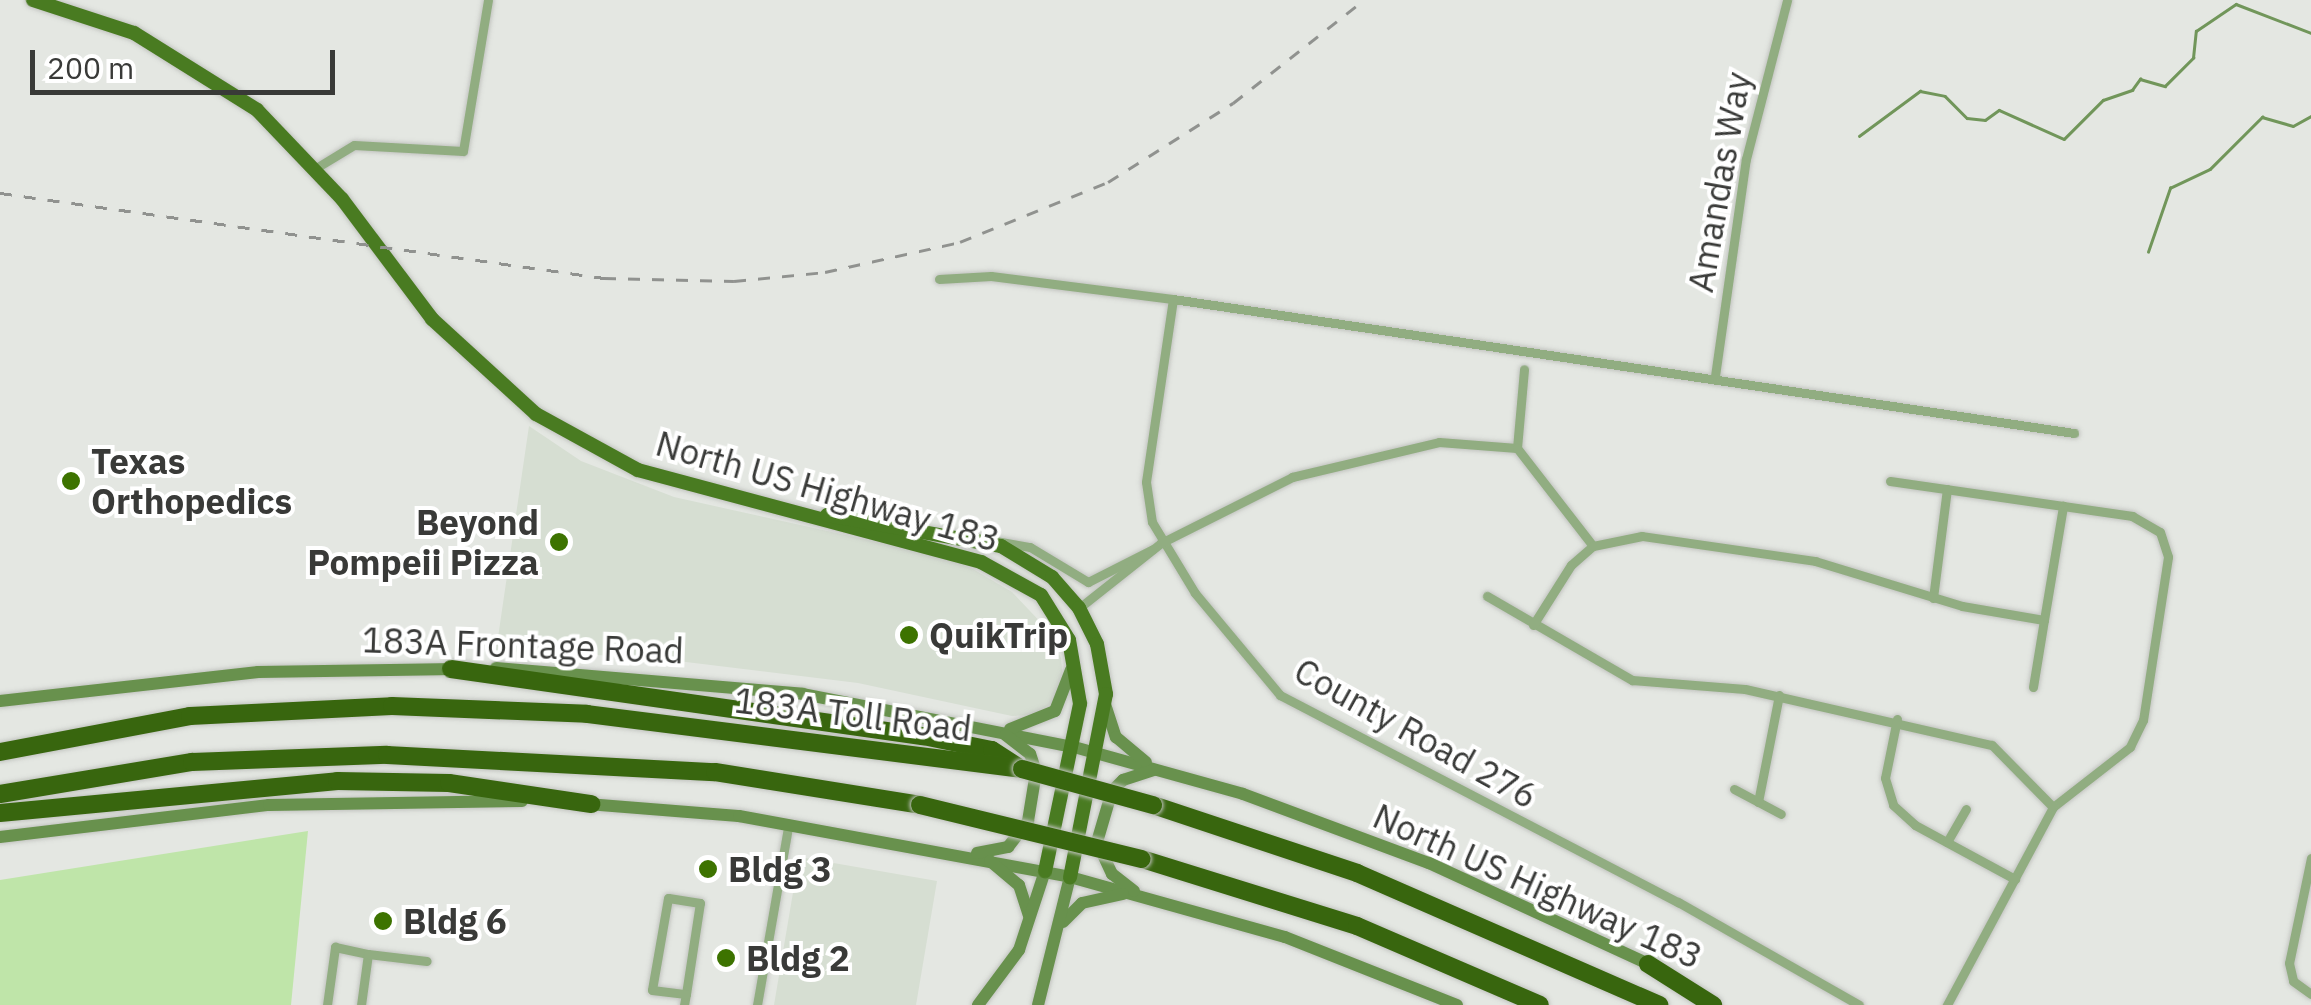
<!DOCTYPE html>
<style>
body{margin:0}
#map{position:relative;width:2311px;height:1005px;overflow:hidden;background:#e4e7e2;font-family:"IBM Plex Sans",sans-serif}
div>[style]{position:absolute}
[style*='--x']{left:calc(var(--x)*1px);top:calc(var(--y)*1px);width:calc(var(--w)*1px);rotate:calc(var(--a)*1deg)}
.built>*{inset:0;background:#d6ded2}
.green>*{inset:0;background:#bfe5a9}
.stream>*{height:2.5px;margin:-1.25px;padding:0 1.25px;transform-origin:1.25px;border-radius:1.25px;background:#71965a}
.roads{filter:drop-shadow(0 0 2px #c2c4c0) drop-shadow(0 0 2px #c2c4c0)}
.street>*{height:9px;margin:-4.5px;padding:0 4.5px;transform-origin:4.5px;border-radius:4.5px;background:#91ad81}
.secondary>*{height:12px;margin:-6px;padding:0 6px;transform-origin:6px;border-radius:6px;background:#68914d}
.primary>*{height:14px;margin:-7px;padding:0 7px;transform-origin:7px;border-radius:7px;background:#497b21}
.highway>*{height:18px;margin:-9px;padding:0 9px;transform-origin:9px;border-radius:9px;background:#38660e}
.rail>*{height:2.5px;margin-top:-1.25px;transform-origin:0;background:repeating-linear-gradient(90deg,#90928f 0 12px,transparent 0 24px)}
.bridges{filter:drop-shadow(0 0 2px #c2c4c0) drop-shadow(0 0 2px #c2c4c0)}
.highway-bridge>*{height:18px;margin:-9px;padding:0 9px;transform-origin:9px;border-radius:9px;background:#38660e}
.dots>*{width:28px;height:28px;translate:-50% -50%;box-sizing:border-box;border:5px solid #fff;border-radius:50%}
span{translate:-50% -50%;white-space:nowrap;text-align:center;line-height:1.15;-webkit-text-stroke:8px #fff;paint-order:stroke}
.street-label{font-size:35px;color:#393a38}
.poi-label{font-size:35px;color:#393a38;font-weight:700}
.left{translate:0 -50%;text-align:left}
.right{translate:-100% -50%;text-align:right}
.scale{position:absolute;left:30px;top:50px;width:305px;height:45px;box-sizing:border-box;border:5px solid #393a38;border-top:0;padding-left:12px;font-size:30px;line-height:35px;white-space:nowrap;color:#393a38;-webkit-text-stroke:8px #fff;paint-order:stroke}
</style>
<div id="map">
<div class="built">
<i style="clip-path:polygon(529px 426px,581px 461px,674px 497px,944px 557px,973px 569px,1012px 592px,1047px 629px,1061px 658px,1063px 680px,1056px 701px,1032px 715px,1012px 716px,858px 683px,645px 657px,496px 651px)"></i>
<i style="clip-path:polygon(799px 857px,937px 881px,916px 1005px,774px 1005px)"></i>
</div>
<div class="green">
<i style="clip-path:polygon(308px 831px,291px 1005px,0 1005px,0 880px)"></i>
</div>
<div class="stream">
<i style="--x:1859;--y:136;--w:76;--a:-36.4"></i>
<i style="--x:1920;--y:91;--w:25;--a:11"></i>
<i style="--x:1945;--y:96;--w:31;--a:45"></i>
<i style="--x:1967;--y:118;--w:18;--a:6"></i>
<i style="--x:1985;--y:120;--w:17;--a:-36"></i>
<i style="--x:1999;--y:110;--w:71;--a:24"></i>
<i style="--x:2064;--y:139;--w:55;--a:-45"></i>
<i style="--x:2103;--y:100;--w:31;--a:-19"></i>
<i style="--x:2132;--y:90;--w:14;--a:-54"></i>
<i style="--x:2140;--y:79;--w:26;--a:16"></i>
<i style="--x:2165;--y:86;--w:40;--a:-45"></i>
<i style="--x:2193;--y:58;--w:27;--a:-84"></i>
<i style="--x:2196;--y:31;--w:48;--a:-34"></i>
<i style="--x:2236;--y:4;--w:80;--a:21.1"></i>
<i style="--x:2148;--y:252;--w:68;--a:-71"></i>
<i style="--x:2170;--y:188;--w:44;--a:-25.4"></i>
<i style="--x:2210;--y:169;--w:74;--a:-45"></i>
<i style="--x:2262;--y:117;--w:32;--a:16"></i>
<i style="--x:2293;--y:126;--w:21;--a:-29"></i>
</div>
<div class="roads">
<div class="street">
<i style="--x:316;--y:168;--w:44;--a:-31.2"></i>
<i style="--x:354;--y:145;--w:109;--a:3.2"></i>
<i style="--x:463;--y:151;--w:153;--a:-80.6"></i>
<i style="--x:939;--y:279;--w:52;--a:-3.3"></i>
<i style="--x:991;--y:276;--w:183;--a:7.2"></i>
<i style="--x:1173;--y:299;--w:911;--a:8.46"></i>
<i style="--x:1173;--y:299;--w:185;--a:98.4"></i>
<i style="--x:1146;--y:482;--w:40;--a:81.5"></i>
<i style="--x:1152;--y:522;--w:83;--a:58.8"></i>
<i style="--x:1195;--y:593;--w:133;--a:50.2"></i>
<i style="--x:1280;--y:695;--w:449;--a:27.5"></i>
<i style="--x:1678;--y:902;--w:208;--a:29.6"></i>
<i style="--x:1715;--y:376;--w:219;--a:-81.9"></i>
<i style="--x:1746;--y:159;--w:164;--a:-75.5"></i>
<i style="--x:1517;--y:448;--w:79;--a:-84.9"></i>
<i style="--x:1890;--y:481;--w:245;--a:8.2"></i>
<i style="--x:2132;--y:516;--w:32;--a:30"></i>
<i style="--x:2160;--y:532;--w:26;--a:72"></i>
<i style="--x:2168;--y:557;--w:165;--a:98.7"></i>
<i style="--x:2143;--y:720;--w:30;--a:116"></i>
<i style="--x:2130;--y:747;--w:98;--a:142.1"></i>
<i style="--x:2053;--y:807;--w:225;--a:118.2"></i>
<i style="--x:973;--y:537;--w:58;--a:10"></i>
<i style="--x:1030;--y:547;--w:68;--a:31.1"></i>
<i style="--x:1088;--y:582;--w:73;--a:-26.9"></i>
<i style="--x:1487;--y:596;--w:168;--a:30.1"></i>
<i style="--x:1632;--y:680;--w:113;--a:4.6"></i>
<i style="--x:1745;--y:689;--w:253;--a:12.8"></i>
<i style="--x:1992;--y:745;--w:87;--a:45.5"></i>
<i style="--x:1933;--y:598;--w:110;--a:-82.7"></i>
<i style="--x:1079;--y:608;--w:105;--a:-38.4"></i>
<i style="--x:1161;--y:543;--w:147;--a:-26.7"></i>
<i style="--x:1292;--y:477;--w:151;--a:-13.4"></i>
<i style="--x:1439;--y:442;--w:78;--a:4.4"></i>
<i style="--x:1517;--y:448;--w:124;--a:52.2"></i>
<i style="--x:1533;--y:625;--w:71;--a:-57.7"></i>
<i style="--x:1571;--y:565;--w:29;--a:-41"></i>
<i style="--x:1593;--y:546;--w:50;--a:-11.5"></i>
<i style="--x:1642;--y:536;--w:175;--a:8.2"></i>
<i style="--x:1815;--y:561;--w:154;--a:17"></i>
<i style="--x:1962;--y:606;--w:83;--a:9.7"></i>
<i style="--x:2044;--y:620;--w:116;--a:-80.5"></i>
<i style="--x:2033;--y:687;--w:68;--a:-80.7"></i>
<i style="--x:1897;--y:719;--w:60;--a:101.5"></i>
<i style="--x:1885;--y:778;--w:28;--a:73"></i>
<i style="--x:1893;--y:805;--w:30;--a:42"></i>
<i style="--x:1915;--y:825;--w:114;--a:28.4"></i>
<i style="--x:1734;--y:789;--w:53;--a:28"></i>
<i style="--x:1758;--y:802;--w:109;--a:-78.9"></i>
<i style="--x:1947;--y:842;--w:38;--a:-60"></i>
<i style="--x:2311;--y:858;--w:107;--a:101.8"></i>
<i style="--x:2289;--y:963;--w:18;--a:77"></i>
<i style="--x:2293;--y:981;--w:22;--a:36"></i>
<i style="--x:327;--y:1005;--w:59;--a:-82.1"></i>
<i style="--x:335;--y:947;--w:34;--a:12"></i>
<i style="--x:361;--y:1005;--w:51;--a:-82.2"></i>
<i style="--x:368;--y:954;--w:59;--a:6.8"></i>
<i style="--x:684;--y:1005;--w:11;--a:-80"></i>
<i style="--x:686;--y:994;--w:92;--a:-81.3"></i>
<i style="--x:700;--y:903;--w:32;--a:-171"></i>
<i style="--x:668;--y:898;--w:93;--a:99.9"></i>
<i style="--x:652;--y:990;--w:34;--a:7"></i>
<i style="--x:757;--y:1005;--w:181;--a:-80.1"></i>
</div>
<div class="secondary">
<i style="--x:496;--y:668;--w:308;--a:4.8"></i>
<i style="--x:803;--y:694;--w:276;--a:11.1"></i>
<i style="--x:1074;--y:747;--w:175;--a:15.5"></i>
<i style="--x:1243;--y:794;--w:198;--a:20.4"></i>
<i style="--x:1429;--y:863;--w:247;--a:24.7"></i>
<i style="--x:0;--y:701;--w:260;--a:-6.4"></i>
<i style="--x:258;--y:672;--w:198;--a:-0.9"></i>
<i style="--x:1105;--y:704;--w:35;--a:72"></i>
<i style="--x:1116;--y:737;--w:39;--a:40"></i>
<i style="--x:1010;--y:729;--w:48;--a:-21.8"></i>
<i style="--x:1055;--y:711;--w:44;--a:-68.7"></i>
<i style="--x:587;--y:804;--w:152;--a:4.5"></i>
<i style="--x:739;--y:816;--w:337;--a:10.4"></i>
<i style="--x:1070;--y:877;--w:223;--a:15.6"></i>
<i style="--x:1285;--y:937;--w:185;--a:21.6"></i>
<i style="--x:0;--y:837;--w:271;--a:-6.8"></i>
<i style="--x:269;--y:805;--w:253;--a:-0.9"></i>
<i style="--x:977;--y:853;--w:32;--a:-11"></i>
<i style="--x:1008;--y:847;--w:33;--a:-52"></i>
<i style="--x:1028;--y:821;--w:50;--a:-80.7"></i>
<i style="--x:1036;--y:772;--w:19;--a:-108"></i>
<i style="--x:1030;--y:754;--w:31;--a:-142"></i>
<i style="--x:990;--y:861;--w:38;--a:40"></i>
<i style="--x:1019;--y:885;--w:32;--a:72"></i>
<i style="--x:1134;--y:891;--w:28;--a:-142"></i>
<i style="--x:1112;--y:874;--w:35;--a:-115"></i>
<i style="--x:1097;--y:842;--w:53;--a:-73.6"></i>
<i style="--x:1112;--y:791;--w:16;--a:-45"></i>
<i style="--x:1123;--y:780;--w:33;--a:-18"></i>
<i style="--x:1063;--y:922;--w:27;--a:-45"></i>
<i style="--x:1082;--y:903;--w:42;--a:-12.4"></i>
<i style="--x:978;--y:1005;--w:69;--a:-53.3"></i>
<i style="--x:1019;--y:950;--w:83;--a:-71.8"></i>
<i style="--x:1038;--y:1005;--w:132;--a:-76"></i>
</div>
<div class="primary">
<i style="--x:33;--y:0;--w:106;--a:18.1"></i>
<i style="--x:134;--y:33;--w:145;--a:32"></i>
<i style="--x:257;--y:110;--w:123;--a:46.3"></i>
<i style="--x:342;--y:199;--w:150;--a:53.1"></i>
<i style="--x:432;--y:319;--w:141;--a:42.4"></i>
<i style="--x:536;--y:414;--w:116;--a:28.8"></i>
<i style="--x:638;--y:470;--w:355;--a:15"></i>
<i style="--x:981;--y:562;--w:68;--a:28.8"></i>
<i style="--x:1041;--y:595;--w:53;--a:58.1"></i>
<i style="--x:1069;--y:640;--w:65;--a:80.2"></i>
<i style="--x:1080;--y:704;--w:171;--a:101.8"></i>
<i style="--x:827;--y:515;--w:177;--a:10.1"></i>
<i style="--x:1001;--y:546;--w:60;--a:31.3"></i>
<i style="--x:1052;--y:577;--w:41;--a:48.9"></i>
<i style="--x:1079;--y:608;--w:40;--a:63.4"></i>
<i style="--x:1097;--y:644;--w:51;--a:79.8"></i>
<i style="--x:1106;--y:694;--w:187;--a:101.1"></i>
</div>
<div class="highway">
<i style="--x:451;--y:669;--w:477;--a:8.1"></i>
<i style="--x:923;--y:736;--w:70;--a:11.5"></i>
<i style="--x:992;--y:750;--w:30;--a:33"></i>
<i style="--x:0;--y:752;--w:193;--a:-10.7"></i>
<i style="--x:190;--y:716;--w:202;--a:-2.8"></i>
<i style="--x:392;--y:706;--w:195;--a:2.3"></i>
<i style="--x:587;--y:714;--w:438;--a:7.2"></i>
<i style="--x:0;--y:794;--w:195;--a:-9.5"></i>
<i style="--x:192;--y:762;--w:195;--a:-2.1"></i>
<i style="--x:387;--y:755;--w:328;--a:3"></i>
<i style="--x:715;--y:772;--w:208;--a:9.1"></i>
<i style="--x:1153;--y:805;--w:215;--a:18.4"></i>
<i style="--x:1357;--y:873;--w:330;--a:23.6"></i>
<i style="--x:0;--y:813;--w:339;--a:-5.4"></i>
<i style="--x:337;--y:781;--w:112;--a:1"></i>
<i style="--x:449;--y:783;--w:144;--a:8.4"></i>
<i style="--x:1142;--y:859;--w:225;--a:17.3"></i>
<i style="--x:1357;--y:926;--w:199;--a:23.3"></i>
<i style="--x:1648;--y:964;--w:77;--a:32.2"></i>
</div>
</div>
<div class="rail">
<i style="--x:0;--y:193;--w:610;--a:8.01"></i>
<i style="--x:604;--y:278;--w:130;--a:1.3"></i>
<i style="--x:734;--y:281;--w:91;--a:-5.6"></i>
<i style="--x:825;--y:272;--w:138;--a:-12.5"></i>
<i style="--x:960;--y:242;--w:160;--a:-22.1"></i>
<i style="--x:1108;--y:182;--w:148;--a:-32.3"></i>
<i style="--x:1233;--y:103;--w:167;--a:-38.2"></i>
</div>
<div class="bridges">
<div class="highway-bridge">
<i style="--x:1022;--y:769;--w:136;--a:15.4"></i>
<i style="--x:920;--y:805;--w:228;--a:13.7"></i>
</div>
</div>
<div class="dots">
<i style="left:71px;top:481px;background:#3d7300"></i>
<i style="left:559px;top:542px;background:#3d7300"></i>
<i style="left:909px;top:635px;background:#3d7300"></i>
<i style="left:708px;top:869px;background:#3d7300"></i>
<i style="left:383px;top:921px;background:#3d7300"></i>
<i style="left:726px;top:958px;background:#3d7300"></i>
</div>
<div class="street-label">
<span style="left:1719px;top:182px;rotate:-80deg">Amandas Way</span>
<span style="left:828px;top:491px;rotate:16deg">North US Highway 183</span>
<span style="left:523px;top:645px;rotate:2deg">183A Frontage Road</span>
<span style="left:853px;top:714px;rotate:7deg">183A Toll Road</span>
<span style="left:1416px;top:733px;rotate:29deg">County Road 276</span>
<span style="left:1538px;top:886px;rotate:24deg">North US Highway 183</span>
</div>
<div class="poi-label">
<span class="left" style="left:91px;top:481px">Texas<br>Orthopedics</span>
<span class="right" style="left:539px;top:542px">Beyond<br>Pompeii Pizza</span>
<span class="left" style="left:929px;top:635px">QuikTrip</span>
<span class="left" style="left:728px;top:869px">Bldg 3</span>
<span class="left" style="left:403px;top:921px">Bldg 6</span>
<span class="left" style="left:746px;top:958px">Bldg 2</span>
</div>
<div class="scale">200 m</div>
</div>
